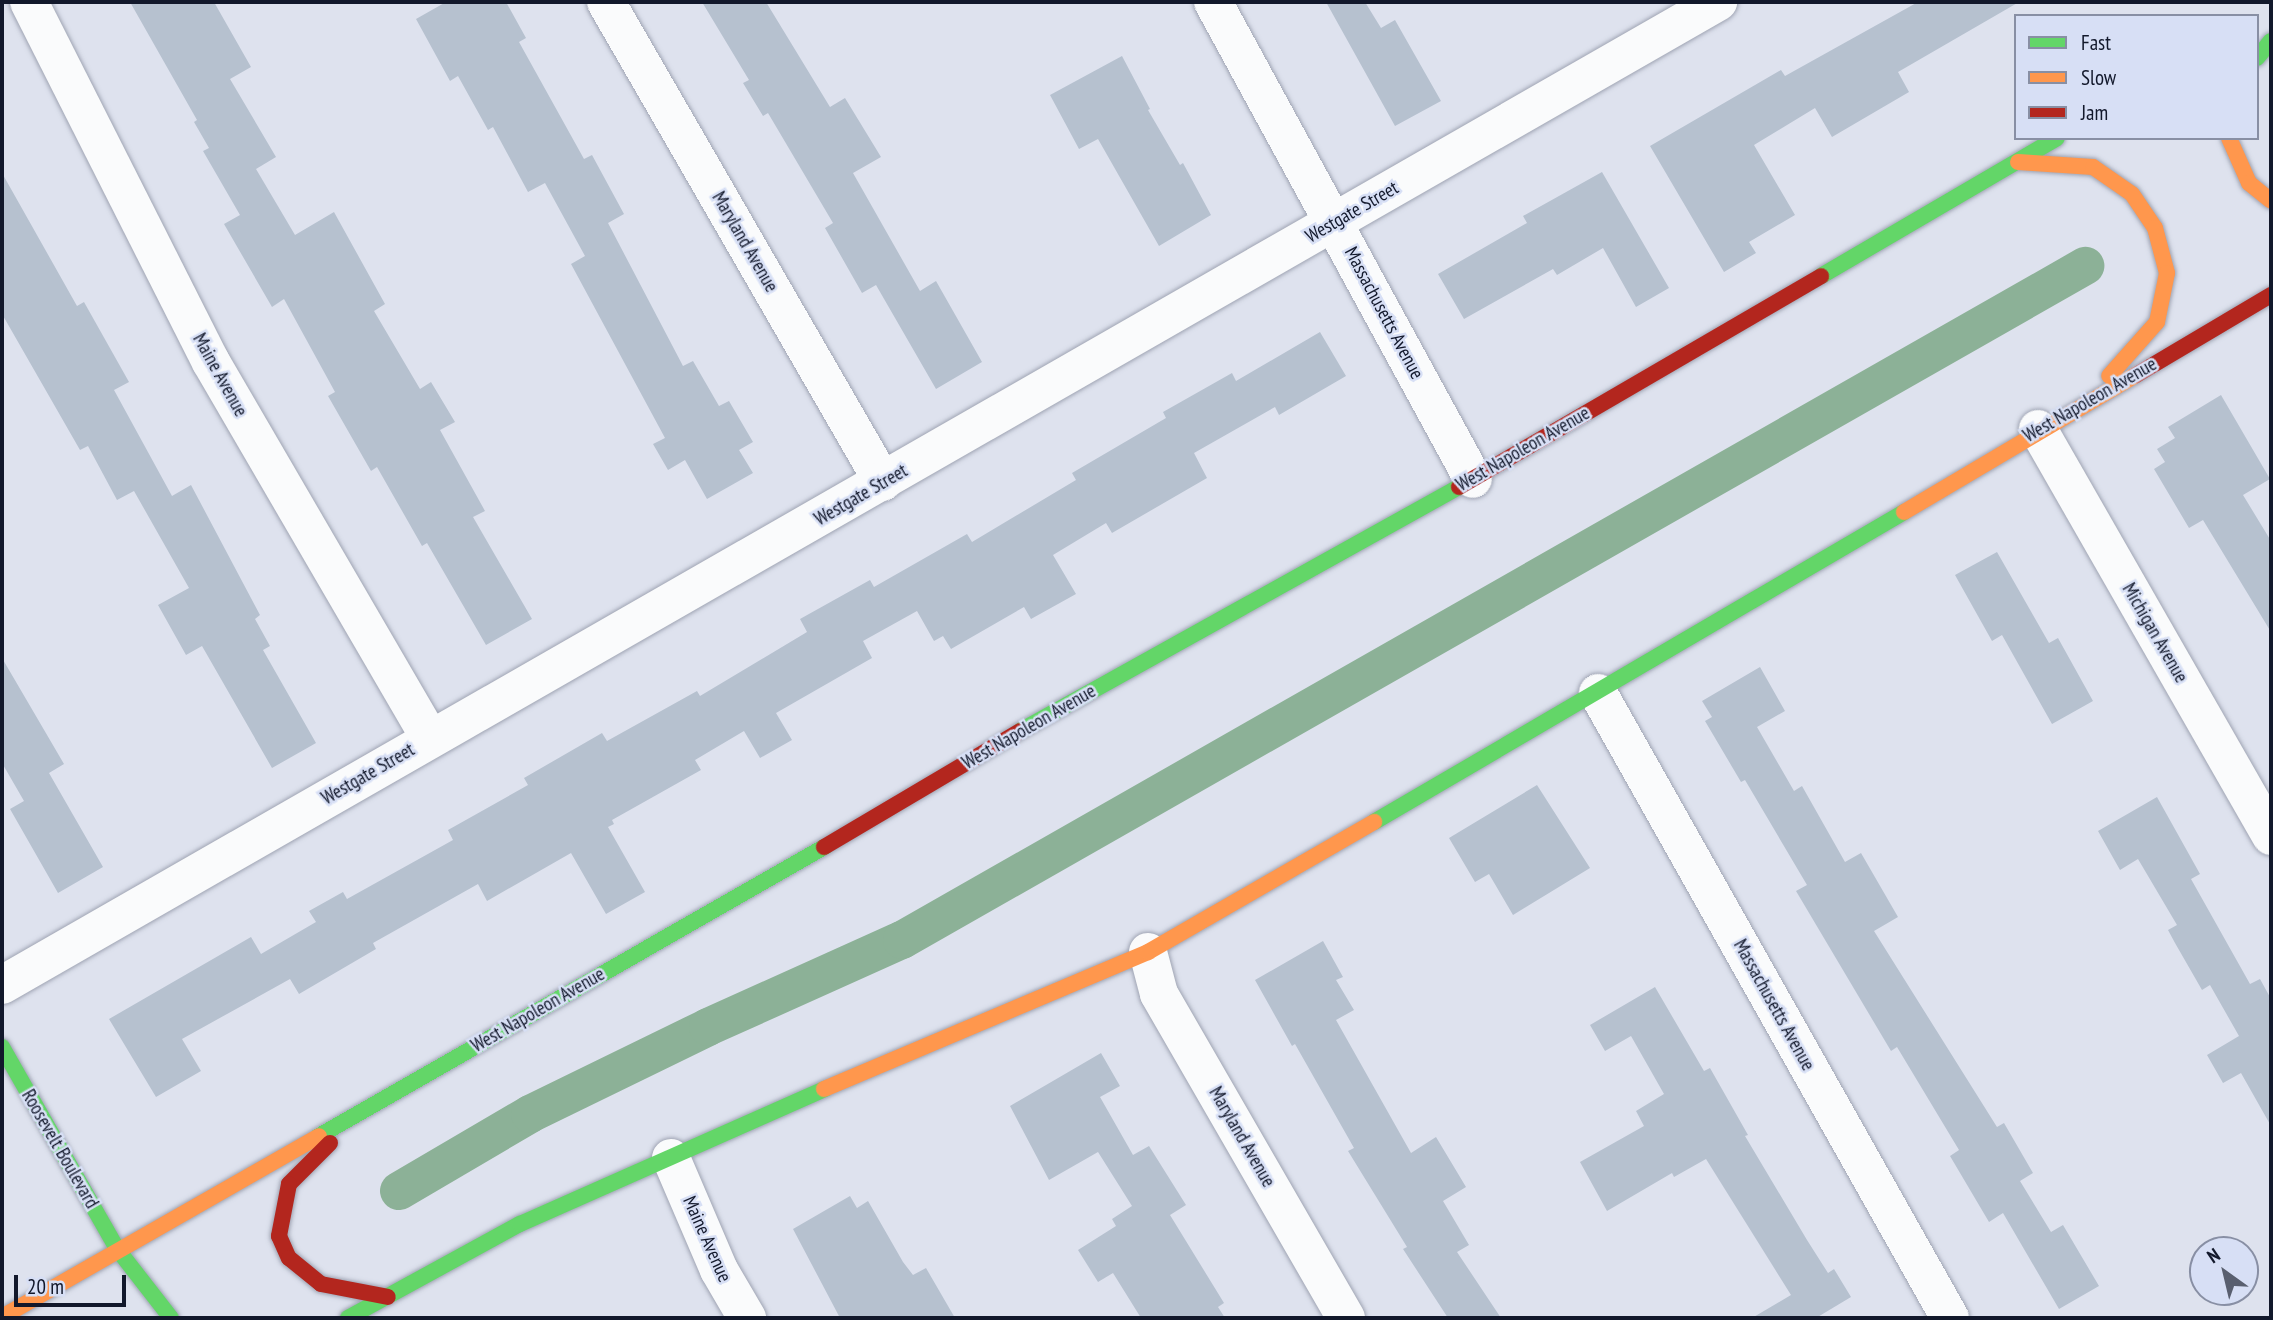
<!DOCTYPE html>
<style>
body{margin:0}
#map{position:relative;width:2273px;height:1320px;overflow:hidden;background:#dee2ee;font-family:"PT Sans Narrow",sans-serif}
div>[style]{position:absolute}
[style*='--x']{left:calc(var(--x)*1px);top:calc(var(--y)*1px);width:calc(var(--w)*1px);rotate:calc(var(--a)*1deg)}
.canal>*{height:38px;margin:-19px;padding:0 19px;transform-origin:19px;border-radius:19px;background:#8cb197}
.building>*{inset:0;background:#b6c1cf}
.roads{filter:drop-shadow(0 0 2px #9fa4b3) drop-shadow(0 0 2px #9fa4b3)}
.street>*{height:38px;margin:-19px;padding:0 19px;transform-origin:19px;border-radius:19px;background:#fafbfc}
.fast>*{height:16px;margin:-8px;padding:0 8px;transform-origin:8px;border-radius:8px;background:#63d668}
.slow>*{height:16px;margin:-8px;padding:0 8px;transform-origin:8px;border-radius:8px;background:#ff974d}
.jam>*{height:16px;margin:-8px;padding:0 8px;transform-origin:8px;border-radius:8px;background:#b3261e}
span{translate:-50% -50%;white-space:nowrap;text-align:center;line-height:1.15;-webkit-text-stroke:5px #d7dff5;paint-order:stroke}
.street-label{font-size:19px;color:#12182b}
.frame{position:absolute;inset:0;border:4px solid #12182b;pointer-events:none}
.legend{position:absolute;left:2014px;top:14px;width:245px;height:126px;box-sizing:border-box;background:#d7dff5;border:2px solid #888fa4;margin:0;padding:9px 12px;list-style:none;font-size:21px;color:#12182b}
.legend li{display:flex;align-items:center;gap:14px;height:35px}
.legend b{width:35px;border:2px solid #888fa4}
.north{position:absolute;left:2189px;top:1236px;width:70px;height:70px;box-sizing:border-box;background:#d7dff5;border:2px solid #888fa4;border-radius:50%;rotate:326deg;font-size:19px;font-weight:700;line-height:28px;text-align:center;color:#12182b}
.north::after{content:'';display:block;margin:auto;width:24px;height:32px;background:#595f6f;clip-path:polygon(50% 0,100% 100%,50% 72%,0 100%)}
.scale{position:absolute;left:14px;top:1275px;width:112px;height:32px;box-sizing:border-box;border:4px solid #12182b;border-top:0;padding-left:9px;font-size:21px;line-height:24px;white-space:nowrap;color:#12182b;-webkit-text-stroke:5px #d7dff5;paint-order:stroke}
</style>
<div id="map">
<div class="canal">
<i style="--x:399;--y:1191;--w:152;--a:-30.4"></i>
<i style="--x:530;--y:1114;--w:198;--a:-26"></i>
<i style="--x:708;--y:1027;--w:213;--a:-24.2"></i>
<i style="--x:902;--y:940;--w:1362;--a:-29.67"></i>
</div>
<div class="building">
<i style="clip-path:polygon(130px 2px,214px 2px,251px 67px,230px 79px,276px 157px,256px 169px,295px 235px,334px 212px,385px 304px,374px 311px,420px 389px,431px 382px,455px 422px,440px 430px,485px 511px,473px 517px,532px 619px,486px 645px,427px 543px,422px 546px,377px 467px,371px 471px,328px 396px,335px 392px,284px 299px,272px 307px,224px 224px,240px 215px,203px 151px,209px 148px,194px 122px,197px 120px)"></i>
<i style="clip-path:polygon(446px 2px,506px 2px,526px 38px,519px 42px,584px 159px,592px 155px,624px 214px,608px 223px,683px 366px,693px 361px,719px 406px,729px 401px,753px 442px,739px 450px,753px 473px,707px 499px,685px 460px,668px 470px,653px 444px,665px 438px,571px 264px,585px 256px,545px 183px,528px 192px,493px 127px,488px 130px,458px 76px,450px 81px,416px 19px)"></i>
<i style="clip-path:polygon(702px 2px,766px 2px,830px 107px,845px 98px,881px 157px,853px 173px,920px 291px,936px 281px,982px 362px,936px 389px,876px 285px,862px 293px,825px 228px,833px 223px,768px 113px,763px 116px,743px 83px,749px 80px)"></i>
<i style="clip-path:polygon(1326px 2px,1365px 2px,1381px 28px,1395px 20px,1441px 101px,1395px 126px)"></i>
<i style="clip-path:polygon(1918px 2px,2019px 2px,1898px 72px,1909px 92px,1832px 137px,1815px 108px,1754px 145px,1795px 215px,1749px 242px,1756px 253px,1724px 272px,1650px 146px,1781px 70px,1785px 76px)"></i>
<i style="clip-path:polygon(1122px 56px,1150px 109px,1148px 110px,1180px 165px,1183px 163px,1211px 215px,1159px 246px,1098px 139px,1079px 149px,1050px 95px)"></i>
<i style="clip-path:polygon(1602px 172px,1669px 288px,1636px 307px,1603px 248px,1557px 275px,1553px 269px,1464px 319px,1438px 274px,1527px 223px,1523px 216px)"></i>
<i style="clip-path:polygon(2px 173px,77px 306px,84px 302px,129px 382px,114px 390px,172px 496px,191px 485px,260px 615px,255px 619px,270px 646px,263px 650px,316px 743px,272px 768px,202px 646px,186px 655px,158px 605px,189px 588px,134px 491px,117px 500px,88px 446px,80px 450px,2px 314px)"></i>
<i style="clip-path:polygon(1320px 332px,1346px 376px,1279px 415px,1275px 407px,1194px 453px,1207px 478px,1112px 533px,1106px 523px,1053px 555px,1076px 594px,1031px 619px,1024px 607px,951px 649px,943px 636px,934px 641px,917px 611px,863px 641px,872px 658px,776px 713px,792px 740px,760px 758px,744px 731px,695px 760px,701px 770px,612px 820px,614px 824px,608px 827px,645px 892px,606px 914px,571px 853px,487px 901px,478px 884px,373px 943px,376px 949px,299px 994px,290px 979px,182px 1039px,201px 1071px,156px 1097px,109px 1019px,251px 937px,261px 954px,316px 922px,309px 911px,343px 892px,347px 899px,453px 840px,448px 830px,528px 785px,524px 778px,602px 733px,607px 741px,697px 691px,700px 696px,807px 632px,800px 619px,870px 580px,874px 587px,967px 534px,972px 542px,1076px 480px,1072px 473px,1166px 418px,1163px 412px,1232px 373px,1236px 381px)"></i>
<i style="clip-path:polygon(2221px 395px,2270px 479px,2243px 495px,2271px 541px,2271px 632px,2203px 520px,2189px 528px,2154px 469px,2165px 462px,2157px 449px,2175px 438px,2168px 427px)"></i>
<i style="clip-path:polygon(1997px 552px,2049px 643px,2058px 638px,2093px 701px,2052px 724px,2002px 635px,1992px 641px,1955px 575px)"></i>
<i style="clip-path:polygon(2px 658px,64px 764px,49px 773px,103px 867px,58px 893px,10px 809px,24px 801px,2px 763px)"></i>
<i style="clip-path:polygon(1760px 667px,1785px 711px,1757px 727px,1794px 791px,1802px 786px,1845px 862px,1861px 853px,1898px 917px,1874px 931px,1997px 1127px,2004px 1123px,2033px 1173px,2020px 1181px,2051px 1232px,2063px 1225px,2099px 1286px,2059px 1309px,2003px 1213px,1989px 1222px,1950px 1156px,1959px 1150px,1897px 1047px,1891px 1051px,1796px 891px,1807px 885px,1745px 780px,1741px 782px,1705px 721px,1712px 717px,1702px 701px)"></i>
<i style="clip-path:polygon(1537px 785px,1590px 868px,1513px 915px,1489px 874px,1475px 882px,1449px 838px)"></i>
<i style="clip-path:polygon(2157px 797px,2200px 874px,2191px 879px,2250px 984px,2260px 979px,2271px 999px,2271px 1126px,2241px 1073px,2223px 1083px,2207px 1055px,2239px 1036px,2210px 985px,2202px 990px,2175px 943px,2168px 930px,2177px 925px,2138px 859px,2120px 870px,2098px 831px)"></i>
<i style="clip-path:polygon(1323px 941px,1343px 977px,1336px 980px,1354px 1010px,1336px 1020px,1411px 1153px,1436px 1137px,1466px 1187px,1443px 1201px,1469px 1245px,1457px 1252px,1501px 1318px,1448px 1318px,1403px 1249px,1407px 1247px,1348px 1151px,1354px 1148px,1295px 1044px,1292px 1046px,1255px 980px)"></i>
<i style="clip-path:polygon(1655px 987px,1704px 1071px,1710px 1068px,1748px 1135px,1745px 1136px,1807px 1240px,1828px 1273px,1834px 1269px,1851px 1297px,1816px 1318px,1752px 1318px,1791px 1295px,1706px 1159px,1674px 1177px,1672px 1173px,1607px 1211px,1580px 1162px,1644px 1126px,1636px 1111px,1664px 1094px,1631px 1036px,1605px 1051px,1590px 1025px)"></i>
<i style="clip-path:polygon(1101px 1053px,1120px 1086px,1100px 1097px,1133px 1155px,1149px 1146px,1186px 1205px,1170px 1215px,1224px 1303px,1218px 1307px,1225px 1318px,1141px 1318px,1113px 1273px,1098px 1282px,1078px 1250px,1116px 1226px,1112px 1219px,1132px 1206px,1098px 1152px,1049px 1180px,1010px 1106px)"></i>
<i style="clip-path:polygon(850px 1196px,857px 1208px,868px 1201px,903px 1262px,913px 1275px,926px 1268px,955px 1318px,840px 1318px,793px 1229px)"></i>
</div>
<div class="roads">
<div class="street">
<i style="--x:29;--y:2;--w:403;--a:63.2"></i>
<i style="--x:211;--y:362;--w:435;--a:59.8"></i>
<i style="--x:606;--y:2;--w:554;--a:60.01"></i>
<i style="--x:1213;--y:2;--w:543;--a:61.41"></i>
<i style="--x:2038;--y:429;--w:469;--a:60.2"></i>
<i style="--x:1598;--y:693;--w:717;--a:60.61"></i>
<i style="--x:1148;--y:952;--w:43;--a:75.3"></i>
<i style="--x:1159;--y:994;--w:374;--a:60"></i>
<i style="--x:2;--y:985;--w:1978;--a:-29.81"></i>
<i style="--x:671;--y:1158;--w:122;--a:66.8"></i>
<i style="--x:719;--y:1270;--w:56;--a:59.7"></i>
</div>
<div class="fast">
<i style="--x:2257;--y:58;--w:22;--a:-51"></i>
<i style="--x:1821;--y:276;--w:273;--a:-30.3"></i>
<i style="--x:1020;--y:731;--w:502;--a:-29.07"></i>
<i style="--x:1374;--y:822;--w:614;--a:-30.32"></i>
<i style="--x:2;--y:1047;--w:234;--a:60.3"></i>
<i style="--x:118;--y:1250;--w:86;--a:52.1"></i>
<i style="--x:319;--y:1136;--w:582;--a:-29.78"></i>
<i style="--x:348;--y:1318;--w:196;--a:-28.7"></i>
<i style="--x:520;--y:1224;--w:333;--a:-23.9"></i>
</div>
<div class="slow">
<i style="--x:2229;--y:138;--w:49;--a:66"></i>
<i style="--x:2249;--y:183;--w:28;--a:39"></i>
<i style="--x:2018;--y:162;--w:75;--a:3.8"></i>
<i style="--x:2093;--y:167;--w:47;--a:34.7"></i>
<i style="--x:2132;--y:194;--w:41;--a:55.9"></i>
<i style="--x:2155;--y:228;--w:47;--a:75.1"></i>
<i style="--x:2167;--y:273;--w:50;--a:101.5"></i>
<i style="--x:2157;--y:322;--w:72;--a:131.6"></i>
<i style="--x:1904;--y:512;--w:269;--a:-30.6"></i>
<i style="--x:824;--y:1089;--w:352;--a:-22.9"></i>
<i style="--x:1148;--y:952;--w:261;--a:-29.9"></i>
<i style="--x:2;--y:1317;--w:365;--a:-29.7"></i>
</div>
<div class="jam">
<i style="--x:2136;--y:375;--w:157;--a:-30.7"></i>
<i style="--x:1459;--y:487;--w:419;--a:-30.2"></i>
<i style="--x:824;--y:847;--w:228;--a:-30.6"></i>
<i style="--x:330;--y:1143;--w:58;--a:135"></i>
<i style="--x:289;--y:1184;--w:53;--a:100.9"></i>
<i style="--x:279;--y:1236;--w:24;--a:66"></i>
<i style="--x:289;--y:1258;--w:41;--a:39.1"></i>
<i style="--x:321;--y:1284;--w:68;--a:11"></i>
</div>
</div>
<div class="street-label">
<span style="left:1352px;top:212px;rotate:-30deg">Westgate Street</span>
<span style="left:745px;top:242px;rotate:60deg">Maryland Avenue</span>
<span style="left:1384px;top:313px;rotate:62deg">Massachusetts Avenue</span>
<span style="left:220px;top:375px;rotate:61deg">Maine Avenue</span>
<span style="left:2090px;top:400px;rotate:-30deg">West Napoleon Avenue</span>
<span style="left:1523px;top:449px;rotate:-30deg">West Napoleon Avenue</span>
<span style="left:861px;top:495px;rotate:-30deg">Westgate Street</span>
<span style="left:2155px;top:633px;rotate:60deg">Michigan Avenue</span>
<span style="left:1029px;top:727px;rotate:-30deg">West Napoleon Avenue</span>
<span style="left:368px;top:774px;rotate:-30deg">Westgate Street</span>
<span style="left:1774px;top:1005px;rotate:61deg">Massachusetts Avenue</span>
<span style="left:538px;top:1010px;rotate:-30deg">West Napoleon Avenue</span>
<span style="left:1242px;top:1137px;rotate:60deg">Maryland Avenue</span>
<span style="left:60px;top:1149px;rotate:60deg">Roosevelt Boulevard</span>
<span style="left:707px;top:1239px;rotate:66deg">Maine Avenue</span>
</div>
<div class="frame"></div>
<ul class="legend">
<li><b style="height:9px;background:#63d668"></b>Fast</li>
<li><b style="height:9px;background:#ff974d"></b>Slow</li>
<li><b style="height:9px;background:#b3261e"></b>Jam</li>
</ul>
<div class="north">N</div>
<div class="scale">20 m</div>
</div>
